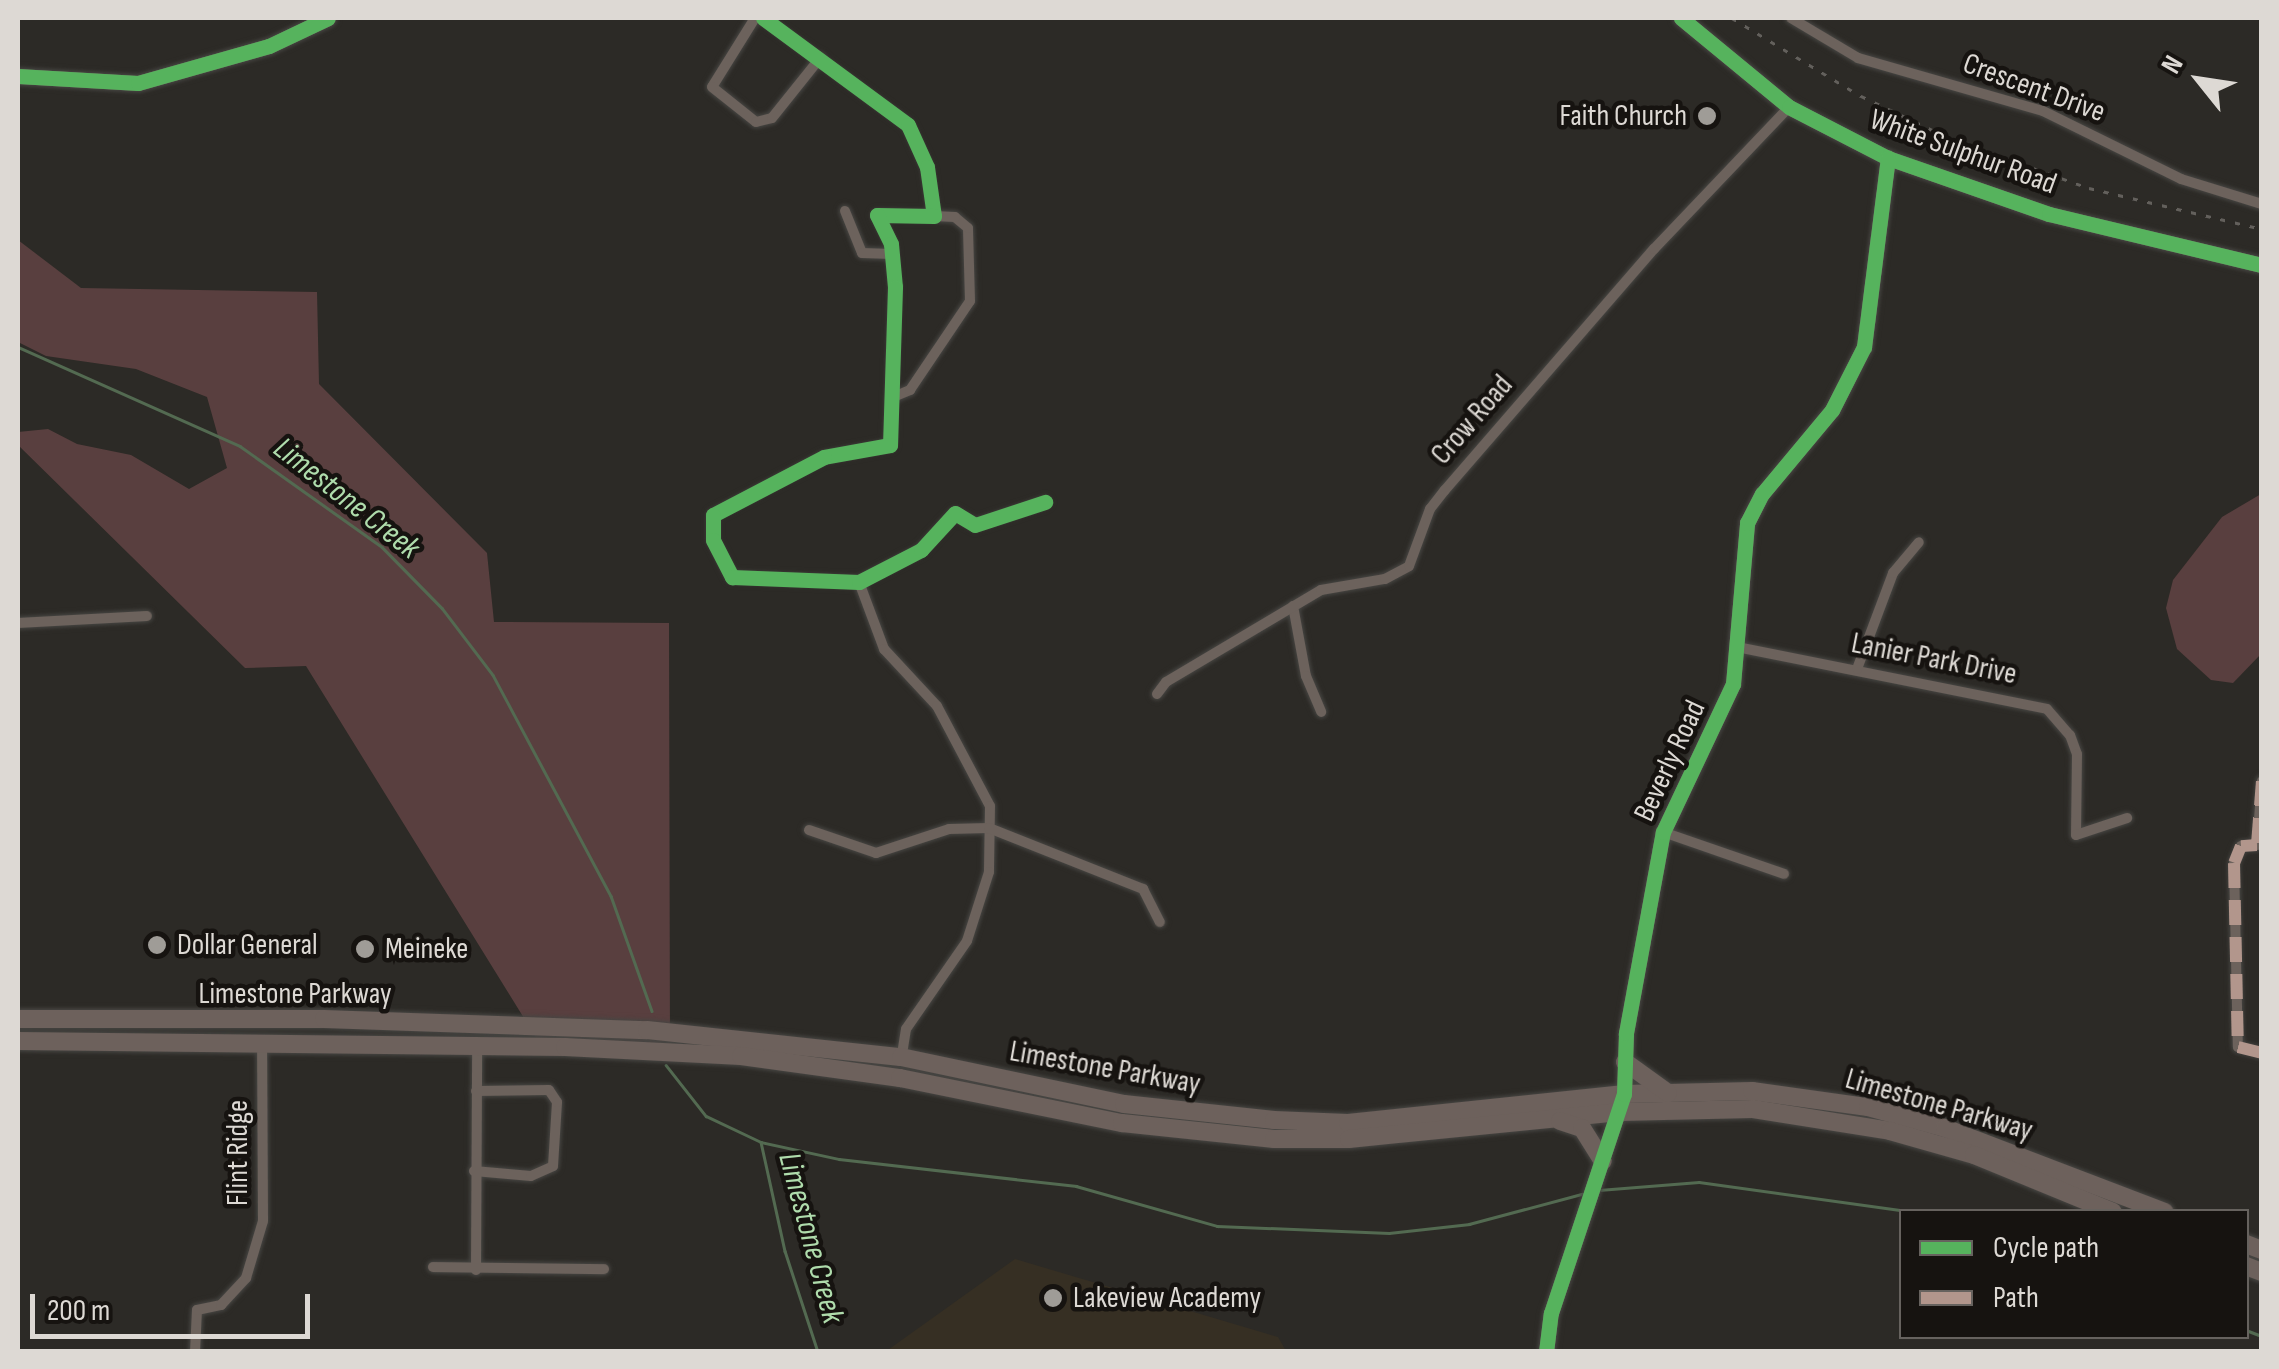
<!DOCTYPE html>
<style>
body{margin:0}
#map{position:relative;width:2279px;height:1369px;overflow:hidden;background:#2c2a26;font-family:"Sofia Sans Condensed",sans-serif}
div>[style]{position:absolute}
[style*='--x']{left:calc(var(--x)*1px);top:calc(var(--y)*1px);width:calc(var(--w)*1px);rotate:calc(var(--a)*1deg)}
.built>*{inset:0;background:#362f23}
.green>*{inset:0;background:#593f3f}
.stream>*{height:2.5px;margin:-1.25px;padding:0 1.25px;transform-origin:1.25px;border-radius:1.25px;background:#536a51}
.roads{filter:drop-shadow(0 0 2px #474643) drop-shadow(0 0 2px #474643)}
.street>*{height:10px;margin:-5px;padding:0 5px;transform-origin:5px;border-radius:5px;background:#6c625c}
.secondary>*{height:15px;margin:-7.5px;padding:0 7.5px;transform-origin:7.5px;border-radius:7.5px;background:#6e645d}
.primary>*{height:18px;margin:-9px;padding:0 9px;transform-origin:9px;border-radius:9px;background:#6d615c}
.rail>*{height:2.5px;margin-top:-1.25px;transform-origin:0;background:repeating-linear-gradient(90deg,#63605c 0 5px,transparent 0 15px)}
.quiet>*{height:12px;margin-top:-6px;transform-origin:0;background:repeating-linear-gradient(90deg,#b2968c 0 25px,transparent 0 37px)}
.cycleway>*{height:15px;margin:-7.5px;padding:0 7.5px;transform-origin:7.5px;border-radius:7.5px;background:#56b35d}
.dots>*{width:28px;height:28px;translate:-50% -50%;box-sizing:border-box;border:5px solid #161310;border-radius:50%}
span{translate:-50% -50%;white-space:nowrap;text-align:center;line-height:1.15;-webkit-text-stroke:9px #161310;paint-order:stroke}
.street-label{font-size:30px;color:#ddd9d4}
.poi-label{font-size:30px;color:#ddd9d4}
.right{translate:-100% -50%;text-align:right}
.left{translate:0 -50%;text-align:left}
.water-label{font-size:32px;color:#afdcac;font-style:italic}
.frame{position:absolute;inset:0;border:20px solid #ddd9d4;pointer-events:none}
.legend{position:absolute;left:1899px;top:1209px;width:350px;height:130px;box-sizing:border-box;background:#161310;border:2px solid #66625e;margin:0;padding:12px 18px;list-style:none;font-size:30px;color:#ddd9d4}
.legend li{display:flex;align-items:center;gap:20px;height:50px}
.legend b{width:50px;border:2px solid #66625e}
.north{position:absolute;left:2149px;top:30px;width:100px;height:100px;-webkit-text-stroke:8px #161310;paint-order:stroke;rotate:300deg;font-size:28px;font-weight:700;line-height:40px;text-align:center;color:#ddd9d4}
.north::after{content:'';display:block;margin:auto;width:35px;height:45px;background:#ddd9d4;clip-path:polygon(50% 0,100% 100%,50% 72%,0 100%)}
.scale{position:absolute;left:30px;top:1294px;width:280px;height:45px;box-sizing:border-box;border:5px solid #ddd9d4;border-top:0;padding-left:12px;font-size:30px;line-height:35px;white-space:nowrap;color:#ddd9d4;-webkit-text-stroke:8px #161310;paint-order:stroke}
</style>
<div id="map">
<div class="built">
<i style="clip-path:polygon(1015px 1259px,1278px 1337px,1286px 1351px,885px 1352px)"></i>
</div>
<div class="green">
<i style="clip-path:polygon(18px 240px,81px 288px,317px 292px,319px 384px,487px 553px,494px 622px,669px 623px,670px 1047px,540px 1044px,306px 666px,245px 668px,18px 445px,18px 432px,48px 429px,77px 444px,131px 455px,189px 489px,227px 468px,207px 397px,136px 369px,46px 356px,18px 342px)"></i>
<i style="clip-path:polygon(2261px 494px,2261px 654px,2233px 683px,2211px 680px,2177px 649px,2166px 608px,2173px 580px,2222px 517px)"></i>
</div>
<div class="stream">
<i style="--x:18;--y:347;--w:243;--a:24"></i>
<i style="--x:240;--y:446;--w:174;--a:35.4"></i>
<i style="--x:382;--y:547;--w:86;--a:45.5"></i>
<i style="--x:442;--y:608;--w:84;--a:52.7"></i>
<i style="--x:493;--y:675;--w:251;--a:61.9"></i>
<i style="--x:611;--y:896;--w:122;--a:70.4"></i>
<i style="--x:666;--y:1065;--w:65;--a:51.9"></i>
<i style="--x:706;--y:1116;--w:61;--a:25.3"></i>
<i style="--x:761;--y:1142;--w:80;--a:12.3"></i>
<i style="--x:839;--y:1159;--w:239;--a:6.5"></i>
<i style="--x:1076;--y:1186;--w:147;--a:15.8"></i>
<i style="--x:1217;--y:1226;--w:172;--a:2.3"></i>
<i style="--x:1389;--y:1233;--w:81;--a:-6.4"></i>
<i style="--x:1469;--y:1224;--w:117;--a:-14.9"></i>
<i style="--x:761;--y:1142;--w:112;--a:77.6"></i>
<i style="--x:785;--y:1251;--w:106;--a:71.9"></i>
<i style="--x:1599;--y:1190;--w:100;--a:-4.6"></i>
<i style="--x:1699;--y:1182;--w:217;--a:7.9"></i>
<i style="--x:2246;--y:1330;--w:17;--a:21"></i>
</div>
<div class="roads">
<div class="street">
<i style="--x:755;--y:18;--w:81;--a:121.9"></i>
<i style="--x:712;--y:87;--w:56;--a:38.5"></i>
<i style="--x:756;--y:122;--w:16;--a:-14"></i>
<i style="--x:772;--y:118;--w:77;--a:-51.3"></i>
<i style="--x:763;--y:18;--w:180;--a:36.4"></i>
<i style="--x:908;--y:125;--w:46;--a:65.7"></i>
<i style="--x:927;--y:167;--w:49;--a:81.9"></i>
<i style="--x:934;--y:216;--w:57;--a:-179"></i>
<i style="--x:877;--y:215;--w:32;--a:64"></i>
<i style="--x:891;--y:244;--w:43;--a:84.7"></i>
<i style="--x:895;--y:287;--w:158;--a:91.8"></i>
<i style="--x:890;--y:445;--w:67;--a:169.7"></i>
<i style="--x:824;--y:457;--w:125;--a:152.4"></i>
<i style="--x:713;--y:515;--w:25;--a:90"></i>
<i style="--x:713;--y:540;--w:42;--a:62.8"></i>
<i style="--x:732;--y:577;--w:127;--a:2.3"></i>
<i style="--x:859;--y:582;--w:70;--a:-27.3"></i>
<i style="--x:921;--y:550;--w:50;--a:-47.4"></i>
<i style="--x:955;--y:513;--w:23;--a:31"></i>
<i style="--x:975;--y:525;--w:74;--a:-18.2"></i>
<i style="--x:1791;--y:18;--w:78;--a:30.8"></i>
<i style="--x:1858;--y:58;--w:192;--a:16"></i>
<i style="--x:2043;--y:111;--w:154;--a:26.2"></i>
<i style="--x:2181;--y:179;--w:85;--a:17.2"></i>
<i style="--x:845;--y:211;--w:45;--a:68"></i>
<i style="--x:862;--y:253;--w:30;--a:2"></i>
<i style="--x:891;--y:398;--w:21;--a:-23"></i>
<i style="--x:910;--y:390;--w:107;--a:-56"></i>
<i style="--x:970;--y:301;--w:73;--a:-91.6"></i>
<i style="--x:968;--y:228;--w:17;--a:-140"></i>
<i style="--x:955;--y:217;--w:21;--a:-177"></i>
<i style="--x:859;--y:582;--w:72;--a:69.5"></i>
<i style="--x:884;--y:649;--w:78;--a:47.1"></i>
<i style="--x:937;--y:706;--w:113;--a:62.1"></i>
<i style="--x:990;--y:806;--w:66;--a:90.9"></i>
<i style="--x:989;--y:872;--w:72;--a:107.7"></i>
<i style="--x:967;--y:941;--w:107;--a:124.7"></i>
<i style="--x:906;--y:1029;--w:30;--a:99"></i>
<i style="--x:1293;--y:606;--w:71;--a:79.5"></i>
<i style="--x:1306;--y:676;--w:39;--a:67"></i>
<i style="--x:18;--y:623;--w:129;--a:-3.1"></i>
<i style="--x:1737;--y:647;--w:316;--a:11.3"></i>
<i style="--x:2047;--y:709;--w:35;--a:49"></i>
<i style="--x:2070;--y:735;--w:20;--a:70"></i>
<i style="--x:2077;--y:754;--w:81;--a:90.7"></i>
<i style="--x:1857;--y:669;--w:103;--a:-69.4"></i>
<i style="--x:1893;--y:573;--w:40;--a:-50"></i>
<i style="--x:1157;--y:694;--w:15;--a:-53"></i>
<i style="--x:1166;--y:682;--w:180;--a:-30.7"></i>
<i style="--x:1321;--y:590;--w:65;--a:-9.8"></i>
<i style="--x:1385;--y:579;--w:27;--a:-28"></i>
<i style="--x:1409;--y:566;--w:61;--a:-69.8"></i>
<i style="--x:1430;--y:509;--w:24;--a:-52"></i>
<i style="--x:1445;--y:490;--w:319;--a:-49.1"></i>
<i style="--x:1654;--y:249;--w:196;--a:-46.4"></i>
<i style="--x:2262;--y:781;--w:64;--a:94.5"></i>
<i style="--x:2257;--y:845;--w:16;--a:176"></i>
<i style="--x:2241;--y:846;--w:18;--a:112"></i>
<i style="--x:2234;--y:863;--w:184;--a:88.8"></i>
<i style="--x:2238;--y:1047;--w:25;--a:14"></i>
<i style="--x:809;--y:830;--w:71;--a:18.9"></i>
<i style="--x:876;--y:853;--w:77;--a:-18.2"></i>
<i style="--x:949;--y:829;--w:40;--a:-1.4"></i>
<i style="--x:989;--y:828;--w:166;--a:21.6"></i>
<i style="--x:1143;--y:889;--w:37;--a:63"></i>
<i style="--x:1663;--y:832;--w:128;--a:19.1"></i>
<i style="--x:2076;--y:835;--w:54;--a:-18.4"></i>
<i style="--x:474;--y:1171;--w:57;--a:5"></i>
<i style="--x:531;--y:1176;--w:24;--a:-24"></i>
<i style="--x:553;--y:1166;--w:64;--a:-86.4"></i>
<i style="--x:557;--y:1102;--w:14;--a:-124"></i>
<i style="--x:549;--y:1090;--w:73;--a:179.2"></i>
<i style="--x:433;--y:1267;--w:171;--a:0.7"></i>
<i style="--x:476;--y:1270;--w:225;--a:-89.7"></i>
<i style="--x:195;--y:1352;--w:42;--a:-87.3"></i>
<i style="--x:197;--y:1310;--w:25;--a:-12"></i>
<i style="--x:221;--y:1305;--w:37;--a:-47"></i>
<i style="--x:246;--y:1278;--w:59;--a:-73.4"></i>
<i style="--x:263;--y:1221;--w:178;--a:-90.3"></i>
</div>
<div class="secondary">
<i style="--x:1681;--y:18;--w:140;--a:39.5"></i>
<i style="--x:1789;--y:107;--w:111;--a:27.3"></i>
<i style="--x:1888;--y:158;--w:170;--a:19.2"></i>
<i style="--x:2049;--y:214;--w:219;--a:13.5"></i>
<i style="--x:18;--y:76;--w:120;--a:3.3"></i>
<i style="--x:138;--y:83;--w:136;--a:-15.8"></i>
<i style="--x:269;--y:46;--w:65;--a:-25.4"></i>
<i style="--x:1546;--y:1352;--w:39;--a:-83"></i>
<i style="--x:1551;--y:1313;--w:231;--a:-71.6"></i>
<i style="--x:1624;--y:1094;--w:61;--a:-88.1"></i>
<i style="--x:1626;--y:1033;--w:204;--a:-79.6"></i>
<i style="--x:1663;--y:832;--w:164;--a:-64.7"></i>
<i style="--x:1733;--y:684;--w:162;--a:-85"></i>
<i style="--x:1747;--y:523;--w:33;--a:-63"></i>
<i style="--x:1762;--y:494;--w:109;--a:-50.2"></i>
<i style="--x:1832;--y:410;--w:71;--a:-63.1"></i>
<i style="--x:1864;--y:347;--w:191;--a:-82.8"></i>
</div>
<div class="primary">
<i style="--x:18;--y:1019;--w:306;--a:0"></i>
<i style="--x:324;--y:1019;--w:323;--a:2"></i>
<i style="--x:647;--y:1030;--w:255;--a:6.1"></i>
<i style="--x:901;--y:1057;--w:228;--a:11.9"></i>
<i style="--x:1124;--y:1104;--w:151;--a:6.1"></i>
<i style="--x:1274;--y:1120;--w:74;--a:2.3"></i>
<i style="--x:1348;--y:1123;--w:278;--a:-6"></i>
<i style="--x:1624;--y:1094;--w:128;--a:-1.3"></i>
<i style="--x:1752;--y:1091;--w:117;--a:7.9"></i>
<i style="--x:1868;--y:1107;--w:80;--a:15.3"></i>
<i style="--x:1945;--y:1128;--w:235;--a:20.9"></i>
<i style="--x:18;--y:1041;--w:547;--a:0.63"></i>
<i style="--x:565;--y:1047;--w:176;--a:2.9"></i>
<i style="--x:741;--y:1056;--w:161;--a:7.9"></i>
<i style="--x:900;--y:1078;--w:227;--a:11.5"></i>
<i style="--x:1122;--y:1123;--w:153;--a:6"></i>
<i style="--x:1274;--y:1139;--w:75;--a:0"></i>
<i style="--x:1349;--y:1139;--w:272;--a:-5.7"></i>
<i style="--x:1620;--y:1112;--w:133;--a:-1.3"></i>
<i style="--x:1753;--y:1109;--w:139;--a:9.1"></i>
<i style="--x:1890;--y:1131;--w:87;--a:15.9"></i>
<i style="--x:1974;--y:1155;--w:150;--a:22.3"></i>
<i style="--x:1625;--y:1062;--w:53;--a:35.8"></i>
<i style="--x:1560;--y:1121;--w:23;--a:18"></i>
<i style="--x:1582;--y:1128;--w:39;--a:58"></i>
<i style="--x:2246;--y:1244;--w:17;--a:21"></i>
<i style="--x:2246;--y:1266;--w:17;--a:21"></i>
</div>
</div>
<div class="rail">
<i style="--x:1732;--y:18;--w:151;--a:31.2"></i>
<i style="--x:1861;--y:96;--w:98;--a:25.5"></i>
<i style="--x:1949;--y:138;--w:149;--a:19.7"></i>
<i style="--x:2089;--y:188;--w:178;--a:13.3"></i>
</div>
<div class="quiet">
<i style="--x:2262;--y:781;--w:64;--a:94.5"></i>
<i style="--x:2257;--y:845;--w:16;--a:176"></i>
<i style="--x:2241;--y:846;--w:18;--a:112"></i>
<i style="--x:2234;--y:863;--w:184;--a:88.8"></i>
<i style="--x:2238;--y:1047;--w:25;--a:14"></i>
</div>
<div class="cycleway">
<i style="--x:763;--y:18;--w:180;--a:36.4"></i>
<i style="--x:908;--y:125;--w:46;--a:65.7"></i>
<i style="--x:927;--y:167;--w:49;--a:81.9"></i>
<i style="--x:934;--y:216;--w:57;--a:-179"></i>
<i style="--x:877;--y:215;--w:32;--a:64"></i>
<i style="--x:891;--y:244;--w:43;--a:84.7"></i>
<i style="--x:895;--y:287;--w:158;--a:91.8"></i>
<i style="--x:890;--y:445;--w:67;--a:169.7"></i>
<i style="--x:824;--y:457;--w:125;--a:152.4"></i>
<i style="--x:713;--y:515;--w:25;--a:90"></i>
<i style="--x:713;--y:540;--w:42;--a:62.8"></i>
<i style="--x:732;--y:577;--w:127;--a:2.3"></i>
<i style="--x:859;--y:582;--w:70;--a:-27.3"></i>
<i style="--x:921;--y:550;--w:50;--a:-47.4"></i>
<i style="--x:955;--y:513;--w:23;--a:31"></i>
<i style="--x:975;--y:525;--w:74;--a:-18.2"></i>
<i style="--x:1681;--y:18;--w:140;--a:39.5"></i>
<i style="--x:1789;--y:107;--w:111;--a:27.3"></i>
<i style="--x:1888;--y:158;--w:170;--a:19.2"></i>
<i style="--x:2049;--y:214;--w:219;--a:13.5"></i>
<i style="--x:18;--y:76;--w:120;--a:3.3"></i>
<i style="--x:138;--y:83;--w:136;--a:-15.8"></i>
<i style="--x:269;--y:46;--w:65;--a:-25.4"></i>
<i style="--x:1546;--y:1352;--w:39;--a:-83"></i>
<i style="--x:1551;--y:1313;--w:231;--a:-71.6"></i>
<i style="--x:1624;--y:1094;--w:61;--a:-88.1"></i>
<i style="--x:1626;--y:1033;--w:204;--a:-79.6"></i>
<i style="--x:1663;--y:832;--w:164;--a:-64.7"></i>
<i style="--x:1733;--y:684;--w:162;--a:-85"></i>
<i style="--x:1747;--y:523;--w:33;--a:-63"></i>
<i style="--x:1762;--y:494;--w:109;--a:-50.2"></i>
<i style="--x:1832;--y:410;--w:71;--a:-63.1"></i>
<i style="--x:1864;--y:347;--w:191;--a:-82.8"></i>
</div>
<div class="dots">
<i style="left:1707px;top:116px;background:#9f9c97"></i>
<i style="left:157px;top:945px;background:#9f9c97"></i>
<i style="left:365px;top:949px;background:#9f9c97"></i>
<i style="left:1053px;top:1298px;background:#9f9c97"></i>
</div>
<div class="street-label">
<span style="left:2034px;top:88px;rotate:20deg">Crescent Drive</span>
<span style="left:1963px;top:152px;rotate:20deg">White Sulphur Road</span>
<span style="left:1472px;top:420px;rotate:-49deg">Crow Road</span>
<span style="left:1934px;top:659px;rotate:11deg">Lanier Park Drive</span>
<span style="left:1670px;top:761px;rotate:-65deg">Beverly Road</span>
<span style="left:295px;top:994px">Limestone Parkway</span>
<span style="left:1105px;top:1068px;rotate:10deg">Limestone Parkway</span>
<span style="left:1939px;top:1105px;rotate:16deg">Limestone Parkway</span>
<span style="left:238px;top:1153px;rotate:-90deg">Flint Ridge</span>
</div>
<div class="poi-label">
<span class="right" style="left:1687px;top:116px">Faith Church</span>
<span class="left" style="left:177px;top:945px">Dollar General</span>
<span class="left" style="left:385px;top:949px">Meineke</span>
<span class="left" style="left:1073px;top:1298px">Lakeview Academy</span>
</div>
<div class="water-label">
<span style="left:346px;top:499px;rotate:38deg">Limestone Creek</span>
<span style="left:810px;top:1238px;rotate:75deg">Limestone Creek</span>
</div>
<div class="frame"></div>
<ul class="legend">
<li><b style="height:12px;background:#56b35d"></b>Cycle path</li>
<li><b style="height:12px;background:#b2968c"></b>Path</li>
</ul>
<div class="north">N</div>
<div class="scale">200 m</div>
</div>
